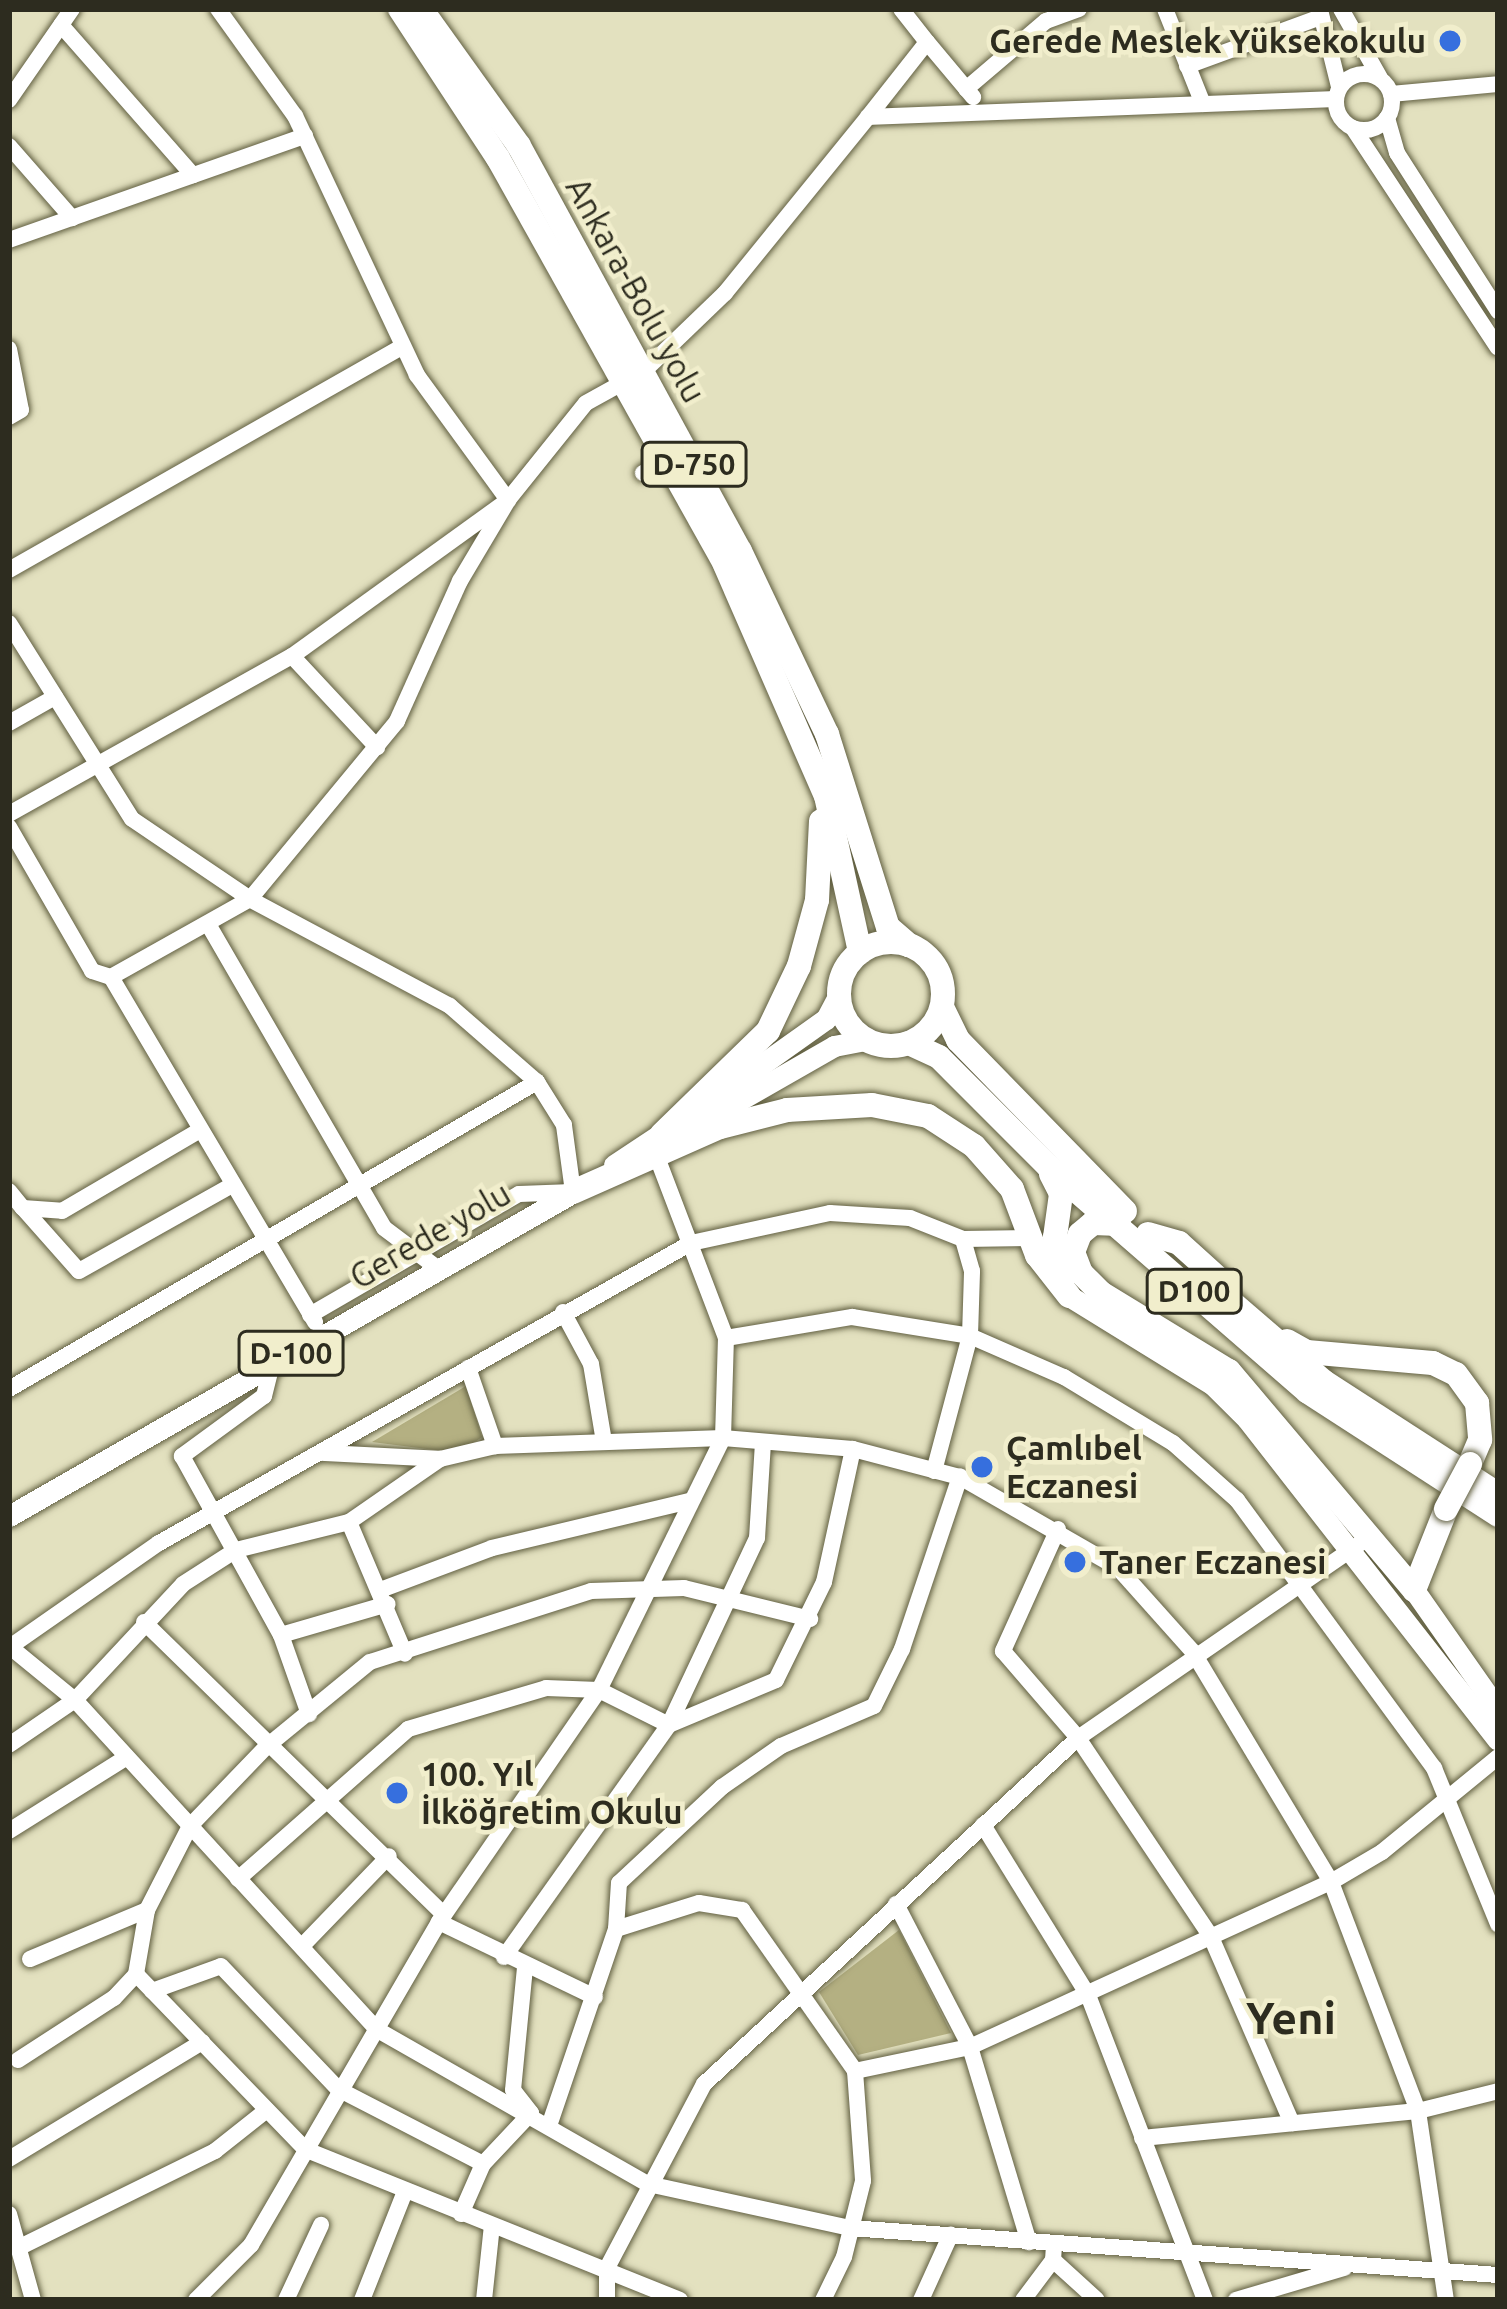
<!DOCTYPE html>
<meta charset="utf-8">
<style>
body{margin:0}
#map{position:relative;width:1507px;height:2309px;overflow:hidden;background:#e3e1bf;font-family:Ubuntu,sans-serif}
div>[style]{position:absolute}
[style*='--x']{left:calc(var(--x)*1px);top:calc(var(--y)*1px);width:calc(var(--w)*1px);rotate:calc(var(--a)*1deg)}
.green>*{inset:0;background:#b4b082}
.roads{filter:drop-shadow(0 0 3px #615f41) drop-shadow(0 0 3px #615f41)}
.minor>*{height:16px;margin:-8px;padding:0 8px;transform-origin:8px;border-radius:8px;background:#fff}
.minor>.ring{margin:-8px;padding:0;box-sizing:content-box;background:none;border:16px solid #fff;border-radius:50%}
.major>*{height:21px;margin:-10.5px;padding:0 10.5px;transform-origin:10.5px;border-radius:10.5px;background:#fff}
.highway>*{height:24px;margin:-12px;padding:0 12px;transform-origin:12px;border-radius:12px;background:#fff}
.highway>.ring{margin:-12px;padding:0;box-sizing:content-box;background:none;border:24px solid #fff;border-radius:50%}
.bridges{filter:drop-shadow(0 0 3px #615f41) drop-shadow(0 0 3px #615f41)}
.highway-bridge>*{height:24px;margin:-12px;padding:0 12px;transform-origin:12px;border-radius:12px;background:#fff}
.dots>*{width:33px;height:33px;translate:-50% -50%;box-sizing:border-box;border:6px solid #f1eecc;border-radius:50%}
span{translate:-50% -50%;white-space:nowrap;text-align:center;line-height:1.15;-webkit-text-stroke:9px #f1eecc;paint-order:stroke}
.shield-label span{padding:3px 9px;background:#f1eecc;border:3px solid;border-radius:9px;-webkit-text-stroke-width:0}
.shield-label{font-size:30px;color:#2d2c1f;font-weight:700}
.poi-label{font-size:33px;color:#2d2c1f;font-weight:700}
.right{translate:-100% -50%;text-align:right}
.left{translate:0 -50%;text-align:left}
.street-label{font-size:33px;color:#2d2c1f}
.district-label{font-size:45px;color:#2d2c1f;font-weight:700}
.frame{position:absolute;inset:0;border:12px solid #2d2c1f;pointer-events:none}
</style>
<div id="map">
<div class="green">
<i style="clip-path:polygon(466px 1386px,482px 1437px,472px 1444px,443px 1451px,372px 1442px)"></i>
<i style="clip-path:polygon(899px 1930px,951px 2033px,858px 2055px,819px 1992px)"></i>
</div>
<div class="roads">
<div class="minor">
<i style="--x:1165;--y:9;--w:102;--a:68.2"></i>
<i style="--x:1341;--y:9;--w:79;--a:60.5"></i>
<i style="--x:1320;--y:10;--w:79;--a:76.1"></i>
<i style="--x:61;--y:25;--w:200;--a:48.7"></i>
<i style="--x:927;--y:42;--w:72;--a:50.1"></i>
<i style="--x:1187;--y:66;--w:143;--a:-20.1"></i>
<i class="ring" style="left:1336px;top:74px;width:40px;height:40px"></i>
<i style="--x:966;--y:89;--w:105;--a:-40.4"></i>
<i style="--x:1046;--y:21;--w:35;--a:-20"></i>
<i style="--x:1391;--y:94;--w:107;--a:-5.3"></i>
<i style="--x:9;--y:100;--w:111;--a:-55.3"></i>
<i style="--x:868;--y:117;--w:95;--a:-51.8"></i>
<i style="--x:927;--y:42;--w:42;--a:-128.2"></i>
<i style="--x:1387;--y:118;--w:36;--a:74"></i>
<i style="--x:1397;--y:153;--w:188;--a:57.4"></i>
<i style="--x:1353;--y:128;--w:263;--a:56.6"></i>
<i style="--x:9;--y:146;--w:96;--a:48.8"></i>
<i style="--x:9;--y:240;--w:314;--a:-19.4"></i>
<i style="--x:9;--y:349;--w:62;--a:78.9"></i>
<i style="--x:21;--y:410;--w:14;--a:150"></i>
<i style="--x:643;--y:473;--w:28;--a:-32"></i>
<i style="--x:9;--y:570;--w:453;--a:-29.6"></i>
<i style="--x:9;--y:623;--w:231;--a:57.9"></i>
<i style="--x:132;--y:819;--w:143;--a:34.1"></i>
<i style="--x:250;--y:899;--w:159;--a:150.7"></i>
<i style="--x:292;--y:656;--w:125;--a:47"></i>
<i style="--x:9;--y:723;--w:53;--a:-29.5"></i>
<i style="--x:9;--y:814;--w:324;--a:-29.2"></i>
<i style="--x:292;--y:656;--w:266;--a:-35.8"></i>
<i style="--x:508;--y:500;--w:155;--a:-126.1"></i>
<i style="--x:417;--y:375;--w:286;--a:-115.2"></i>
<i style="--x:295;--y:116;--w:132;--a:-125.7"></i>
<i style="--x:9;--y:827;--w:166;--a:60"></i>
<i style="--x:92;--y:971;--w:20;--a:18"></i>
<i style="--x:111;--y:977;--w:401;--a:59.4"></i>
<i style="--x:208;--y:924;--w:351;--a:59.9"></i>
<i style="--x:384;--y:1228;--w:66;--a:37"></i>
<i style="--x:9;--y:1191;--w:22;--a:51"></i>
<i style="--x:23;--y:1208;--w:39;--a:4"></i>
<i style="--x:62;--y:1211;--w:160;--a:-30.4"></i>
<i style="--x:23;--y:1208;--w:84;--a:48.4"></i>
<i style="--x:79;--y:1271;--w:176;--a:-29.3"></i>
<i style="--x:563;--y:1312;--w:59;--a:61.7"></i>
<i style="--x:591;--y:1364;--w:79;--a:80.5"></i>
<i style="--x:310;--y:1315;--w:241;--a:-30.1"></i>
<i style="--x:519;--y:1194;--w:54;--a:-2.1"></i>
<i style="--x:573;--y:1192;--w:68;--a:-97.7"></i>
<i style="--x:564;--y:1125;--w:51;--a:-122.1"></i>
<i style="--x:537;--y:1082;--w:116;--a:-138.9"></i>
<i style="--x:450;--y:1006;--w:227;--a:-151.9"></i>
<i style="--x:250;--y:899;--w:231;--a:-50.4"></i>
<i style="--x:397;--y:721;--w:154;--a:-65.8"></i>
<i style="--x:460;--y:581;--w:94;--a:-59.3"></i>
<i style="--x:508;--y:500;--w:124;--a:-51.2"></i>
<i style="--x:586;--y:403;--w:66;--a:-28.9"></i>
<i style="--x:644;--y:371;--w:112;--a:-43.9"></i>
<i style="--x:725;--y:293;--w:227;--a:-50.9"></i>
<i style="--x:868;--y:117;--w:467;--a:-2.2"></i>
<i style="--x:726;--y:1338;--w:128;--a:-9.5"></i>
<i style="--x:852;--y:1317;--w:120;--a:9.1"></i>
<i style="--x:970;--y:1336;--w:103;--a:23.6"></i>
<i style="--x:1064;--y:1377;--w:127;--a:31.2"></i>
<i style="--x:1173;--y:1443;--w:86;--a:41.7"></i>
<i style="--x:1237;--y:1500;--w:333;--a:53.7"></i>
<i style="--x:1434;--y:1768;--w:169;--a:67.7"></i>
<i style="--x:272;--y:1364;--w:33;--a:104"></i>
<i style="--x:264;--y:1396;--w:102;--a:143.8"></i>
<i style="--x:182;--y:1456;--w:205;--a:61.1"></i>
<i style="--x:281;--y:1635;--w:84;--a:70.5"></i>
<i style="--x:468;--y:1368;--w:83;--a:70.9"></i>
<i style="--x:9;--y:1389;--w:611;--a:-30.18"></i>
<i style="--x:323;--y:1453;--w:117;--a:2.9"></i>
<i style="--x:934;--y:1471;--w:140;--a:-75.1"></i>
<i style="--x:970;--y:1336;--w:65;--a:-88.2"></i>
<i style="--x:972;--y:1271;--w:33;--a:-106"></i>
<i style="--x:349;--y:1522;--w:143;--a:67"></i>
<i style="--x:1058;--y:1529;--w:134;--a:114.3"></i>
<i style="--x:1003;--y:1651;--w:115;--a:49.2"></i>
<i style="--x:1078;--y:1738;--w:239;--a:56.2"></i>
<i style="--x:1211;--y:1937;--w:203;--a:66.5"></i>
<i style="--x:383;--y:1589;--w:116;--a:-20.6"></i>
<i style="--x:492;--y:1548;--w:203;--a:-13.4"></i>
<i style="--x:144;--y:1622;--w:419;--a:44.3"></i>
<i style="--x:281;--y:1635;--w:111;--a:-16.2"></i>
<i style="--x:14;--y:1644;--w:177;--a:-34.9"></i>
<i style="--x:159;--y:1543;--w:611;--a:-29.42"></i>
<i style="--x:691;--y:1243;--w:142;--a:-12.2"></i>
<i style="--x:830;--y:1213;--w:80;--a:3.6"></i>
<i style="--x:910;--y:1218;--w:57;--a:21.6"></i>
<i style="--x:963;--y:1239;--w:67;--a:-0.9"></i>
<i style="--x:9;--y:1646;--w:85;--a:39.3"></i>
<i style="--x:75;--y:1700;--w:446;--a:47.5"></i>
<i style="--x:376;--y:2029;--w:313;--a:29.7"></i>
<i style="--x:648;--y:2184;--w:207;--a:12.3"></i>
<i style="--x:850;--y:2228;--w:650;--a:4.15"></i>
<i style="--x:9;--y:1745;--w:80;--a:-34.3"></i>
<i style="--x:75;--y:1700;--w:158;--a:-47"></i>
<i style="--x:183;--y:1584;--w:63;--a:-32.7"></i>
<i style="--x:236;--y:1550;--w:116;--a:-13.9"></i>
<i style="--x:349;--y:1522;--w:111;--a:-34.7"></i>
<i style="--x:440;--y:1459;--w:57;--a:-13.3"></i>
<i style="--x:495;--y:1446;--w:228;--a:-2"></i>
<i style="--x:723;--y:1438;--w:130;--a:4.8"></i>
<i style="--x:853;--y:1449;--w:111;--a:14.7"></i>
<i style="--x:960;--y:1477;--w:182;--a:29.9"></i>
<i style="--x:1118;--y:1568;--w:113;--a:48.2"></i>
<i style="--x:1193;--y:1652;--w:268;--a:59"></i>
<i style="--x:1331;--y:1882;--w:245;--a:69.2"></i>
<i style="--x:1418;--y:2111;--w:191;--a:81.6"></i>
<i style="--x:983;--y:1825;--w:200;--a:58.3"></i>
<i style="--x:1088;--y:1995;--w:327;--a:69"></i>
<i style="--x:9;--y:1831;--w:139;--a:-32.1"></i>
<i style="--x:238;--y:1879;--w:227;--a:-41.4"></i>
<i style="--x:408;--y:1729;--w:144;--a:-16.5"></i>
<i style="--x:546;--y:1688;--w:53;--a:2.2"></i>
<i style="--x:599;--y:1690;--w:78;--a:26.6"></i>
<i style="--x:669;--y:1725;--w:116;--a:-22.8"></i>
<i style="--x:776;--y:1680;--w:109;--a:-63.9"></i>
<i style="--x:824;--y:1582;--w:136;--a:-77.7"></i>
<i style="--x:896;--y:1904;--w:161;--a:62.6"></i>
<i style="--x:970;--y:2047;--w:204;--a:73.2"></i>
<i style="--x:439;--y:1922;--w:173;--a:25.7"></i>
<i style="--x:616;--y:1929;--w:87;--a:-17.4"></i>
<i style="--x:699;--y:1903;--w:44;--a:9.2"></i>
<i style="--x:742;--y:1910;--w:197;--a:54.9"></i>
<i style="--x:855;--y:2071;--w:110;--a:85.8"></i>
<i style="--x:863;--y:2181;--w:78;--a:104"></i>
<i style="--x:844;--y:2257;--w:48;--a:116"></i>
<i style="--x:304;--y:1944;--w:122;--a:-46"></i>
<i style="--x:504;--y:1957;--w:285;--a:-54.6"></i>
<i style="--x:669;--y:1725;--w:207;--a:-64.8"></i>
<i style="--x:757;--y:1538;--w:96;--a:-86.4"></i>
<i style="--x:30;--y:1959;--w:127;--a:-22.7"></i>
<i style="--x:152;--y:1991;--w:73;--a:-19.9"></i>
<i style="--x:221;--y:1966;--w:170;--a:46.4"></i>
<i style="--x:338;--y:2089;--w:163;--a:27.3"></i>
<i style="--x:18;--y:2060;--w:114;--a:-32.9"></i>
<i style="--x:114;--y:1998;--w:33;--a:-47"></i>
<i style="--x:855;--y:2071;--w:117;--a:-11.8"></i>
<i style="--x:970;--y:2047;--w:397;--a:-24.6"></i>
<i style="--x:1331;--y:1882;--w:59;--a:-30.5"></i>
<i style="--x:1382;--y:1852;--w:150;--a:-39.3"></i>
<i style="--x:550;--y:2123;--w:205;--a:-71.2"></i>
<i style="--x:616;--y:1929;--w:46;--a:-86.3"></i>
<i style="--x:619;--y:1883;--w:141;--a:-43"></i>
<i style="--x:722;--y:1787;--w:72;--a:-34.8"></i>
<i style="--x:781;--y:1746;--w:101;--a:-23.3"></i>
<i style="--x:874;--y:1706;--w:64;--a:-63.8"></i>
<i style="--x:902;--y:1649;--w:182;--a:-71.4"></i>
<i style="--x:1142;--y:2138;--w:277;--a:-5.6"></i>
<i style="--x:1418;--y:2111;--w:82;--a:-14"></i>
<i style="--x:9;--y:2159;--w:226;--a:-31.2"></i>
<i style="--x:9;--y:2214;--w:89;--a:74.4"></i>
<i style="--x:461;--y:2214;--w:55;--a:-66.3"></i>
<i style="--x:483;--y:2164;--w:70;--a:-46.7"></i>
<i style="--x:531;--y:2113;--w:29;--a:-128"></i>
<i style="--x:513;--y:2090;--w:123;--a:-84.4"></i>
<i style="--x:18;--y:2248;--w:220;--a:-26.2"></i>
<i style="--x:215;--y:2151;--w:66;--a:-38.3"></i>
<i style="--x:1053;--y:2260;--w:59;--a:42.3"></i>
<i style="--x:196;--y:2300;--w:78;--a:-45"></i>
<i style="--x:251;--y:2245;--w:374;--a:-59.8"></i>
<i style="--x:439;--y:1922;--w:282;--a:-55.4"></i>
<i style="--x:599;--y:1690;--w:281;--a:-63.8"></i>
<i style="--x:723;--y:1438;--w:100;--a:-88.3"></i>
<i style="--x:726;--y:1338;--w:204;--a:-110.9"></i>
<i style="--x:286;--y:2300;--w:83;--a:-65"></i>
<i style="--x:362;--y:2300;--w:114;--a:-68.4"></i>
<i style="--x:484;--y:2300;--w:75;--a:-83.9"></i>
<i style="--x:607;--y:2300;--w:32;--a:-90"></i>
<i style="--x:607;--y:2268;--w:208;--a:-62.2"></i>
<i style="--x:704;--y:2084;--w:510;--a:-42.77"></i>
<i style="--x:1078;--y:1738;--w:354;--a:-34.6"></i>
<i style="--x:680;--y:2300;--w:404;--a:-158.1"></i>
<i style="--x:305;--y:2149;--w:243;--a:-134"></i>
<i style="--x:136;--y:1974;--w:65;--a:-80.2"></i>
<i style="--x:147;--y:1910;--w:94;--a:-62.9"></i>
<i style="--x:190;--y:1826;--w:110;--a:-46.1"></i>
<i style="--x:266;--y:1747;--w:134;--a:-39.3"></i>
<i style="--x:370;--y:1662;--w:232;--a:-17.8"></i>
<i style="--x:591;--y:1591;--w:93;--a:-1.8"></i>
<i style="--x:684;--y:1588;--w:130;--a:13.8"></i>
<i style="--x:921;--y:2300;--w:72;--a:-65.6"></i>
<i style="--x:1023;--y:2300;--w:50;--a:-53.1"></i>
<i style="--x:1053;--y:2260;--w:14;--a:-86"></i>
<i style="--x:1236;--y:2300;--w:113;--a:-16.5"></i>
</div>
<div class="major">
<i style="--x:709;--y:1102;--w:143;--a:-35.4"></i>
<i style="--x:826;--y:1019;--w:26;--a:-62"></i>
<i style="--x:677;--y:1136;--w:181;--a:-29.8"></i>
<i style="--x:834;--y:1046;--w:33;--a:-11"></i>
<i style="--x:614;--y:1165;--w:71;--a:-33.5"></i>
<i style="--x:1069;--y:1296;--w:169;--a:31.7"></i>
<i style="--x:1213;--y:1385;--w:48;--a:45"></i>
<i style="--x:1247;--y:1419;--w:407;--a:52"></i>
<i style="--x:9;--y:1516;--w:665;--a:-29.84"></i>
<i style="--x:1414;--y:1590;--w:146;--a:55"></i>
</div>
<div class="highway">
<i style="--x:400;--y:9;--w:178;--a:56.7"></i>
<i style="--x:498;--y:158;--w:466;--a:60.8"></i>
<i style="--x:725;--y:565;--w:252;--a:66.4"></i>
<i style="--x:826;--y:796;--w:160;--a:77.7"></i>
<i style="--x:421;--y:9;--w:168;--a:54.4"></i>
<i style="--x:519;--y:146;--w:461;--a:61.4"></i>
<i style="--x:740;--y:551;--w:203;--a:64.6"></i>
<i style="--x:827;--y:734;--w:202;--a:72.5"></i>
<i style="--x:888;--y:927;--w:28;--a:41"></i>
<i class="ring" style="left:839px;top:942px;width:80px;height:80px"></i>
<i style="--x:942;--y:1007;--w:37;--a:64"></i>
<i style="--x:958;--y:1040;--w:239;--a:45.7"></i>
<i style="--x:909;--y:1043;--w:33;--a:25"></i>
<i style="--x:939;--y:1057;--w:154;--a:45"></i>
<i style="--x:1048;--y:1166;--w:344;--a:41"></i>
<i style="--x:1308;--y:1392;--w:226;--a:32.9"></i>
<i style="--x:662;--y:1134;--w:148;--a:-44.2"></i>
<i style="--x:768;--y:1031;--w:72;--a:-64.5"></i>
<i style="--x:799;--y:966;--w:68;--a:-74.7"></i>
<i style="--x:817;--y:900;--w:79;--a:-87.1"></i>
<i style="--x:1051;--y:1174;--w:22;--a:63"></i>
<i style="--x:1061;--y:1194;--w:43;--a:97.9"></i>
<i style="--x:1055;--y:1237;--w:42;--a:79"></i>
<i style="--x:573;--y:1192;--w:161;--a:-23.9"></i>
<i style="--x:720;--y:1127;--w:69;--a:-14.2"></i>
<i style="--x:787;--y:1110;--w:85;--a:-3.4"></i>
<i style="--x:872;--y:1105;--w:57;--a:11.1"></i>
<i style="--x:928;--y:1116;--w:55;--a:33.1"></i>
<i style="--x:974;--y:1146;--w:57;--a:48.5"></i>
<i style="--x:1012;--y:1189;--w:71;--a:69.3"></i>
<i style="--x:1037;--y:1255;--w:52;--a:52"></i>
<i style="--x:1119;--y:1224;--w:26;--a:-178"></i>
<i style="--x:1093;--y:1223;--w:17;--a:140"></i>
<i style="--x:1080;--y:1234;--w:19;--a:111"></i>
<i style="--x:1073;--y:1252;--w:22;--a:69"></i>
<i style="--x:1081;--y:1273;--w:28;--a:45"></i>
<i style="--x:1101;--y:1293;--w:150;--a:31.4"></i>
<i style="--x:1229;--y:1371;--w:287;--a:49.8"></i>
<i style="--x:1414;--y:1590;--w:87;--a:-68.4"></i>
<i style="--x:1148;--y:1234;--w:32;--a:16"></i>
<i style="--x:1179;--y:1243;--w:57;--a:42.1"></i>
<i style="--x:1201;--y:1276;--w:161;--a:40.7"></i>
<i style="--x:1323;--y:1381;--w:208;--a:32.9"></i>
<i style="--x:1287;--y:1341;--w:23;--a:29"></i>
<i style="--x:1307;--y:1352;--w:126;--a:5"></i>
<i style="--x:1433;--y:1363;--w:25;--a:26"></i>
<i style="--x:1456;--y:1374;--w:36;--a:54"></i>
<i style="--x:1477;--y:1403;--w:37;--a:85"></i>
<i style="--x:1480;--y:1440;--w:26;--a:113"></i>
</div>
</div>
<div class="bridges">
<div class="highway-bridge">
<i style="--x:1446;--y:1509;--w:51;--a:-61.9"></i>
</div>
</div>
<div class="dots">
<i style="left:1450px;top:41px;background:#366fde"></i>
<i style="left:982px;top:1467px;background:#366fde"></i>
<i style="left:1075px;top:1562px;background:#366fde"></i>
<i style="left:397px;top:1793px;background:#366fde"></i>
</div>
<div class="shield-label">
<span style="left:694px;top:464px">D-750</span>
<span style="left:1194px;top:1291px">D100</span>
<span style="left:291px;top:1353px">D-100</span>
</div>
<div class="poi-label">
<span class="right" style="left:1426px;top:41px">Gerede Meslek Yüksekokulu</span>
<span class="left" style="left:1006px;top:1467px">Çamlıbel<br>Eczanesi</span>
<span class="left" style="left:1099px;top:1562px">Taner Eczanesi</span>
<span class="left" style="left:421px;top:1793px">100. Yıl<br>İlköğretim Okulu</span>
</div>
<div class="street-label">
<span style="left:636px;top:290px;rotate:61deg">Ankara-Bolu yolu</span>
<span style="left:430px;top:1235px;rotate:-30deg">Gerede yolu</span>
</div>
<div class="district-label">
<span style="left:1291px;top:2018px">Yeni</span>
</div>
<div class="frame"></div>
</div>
